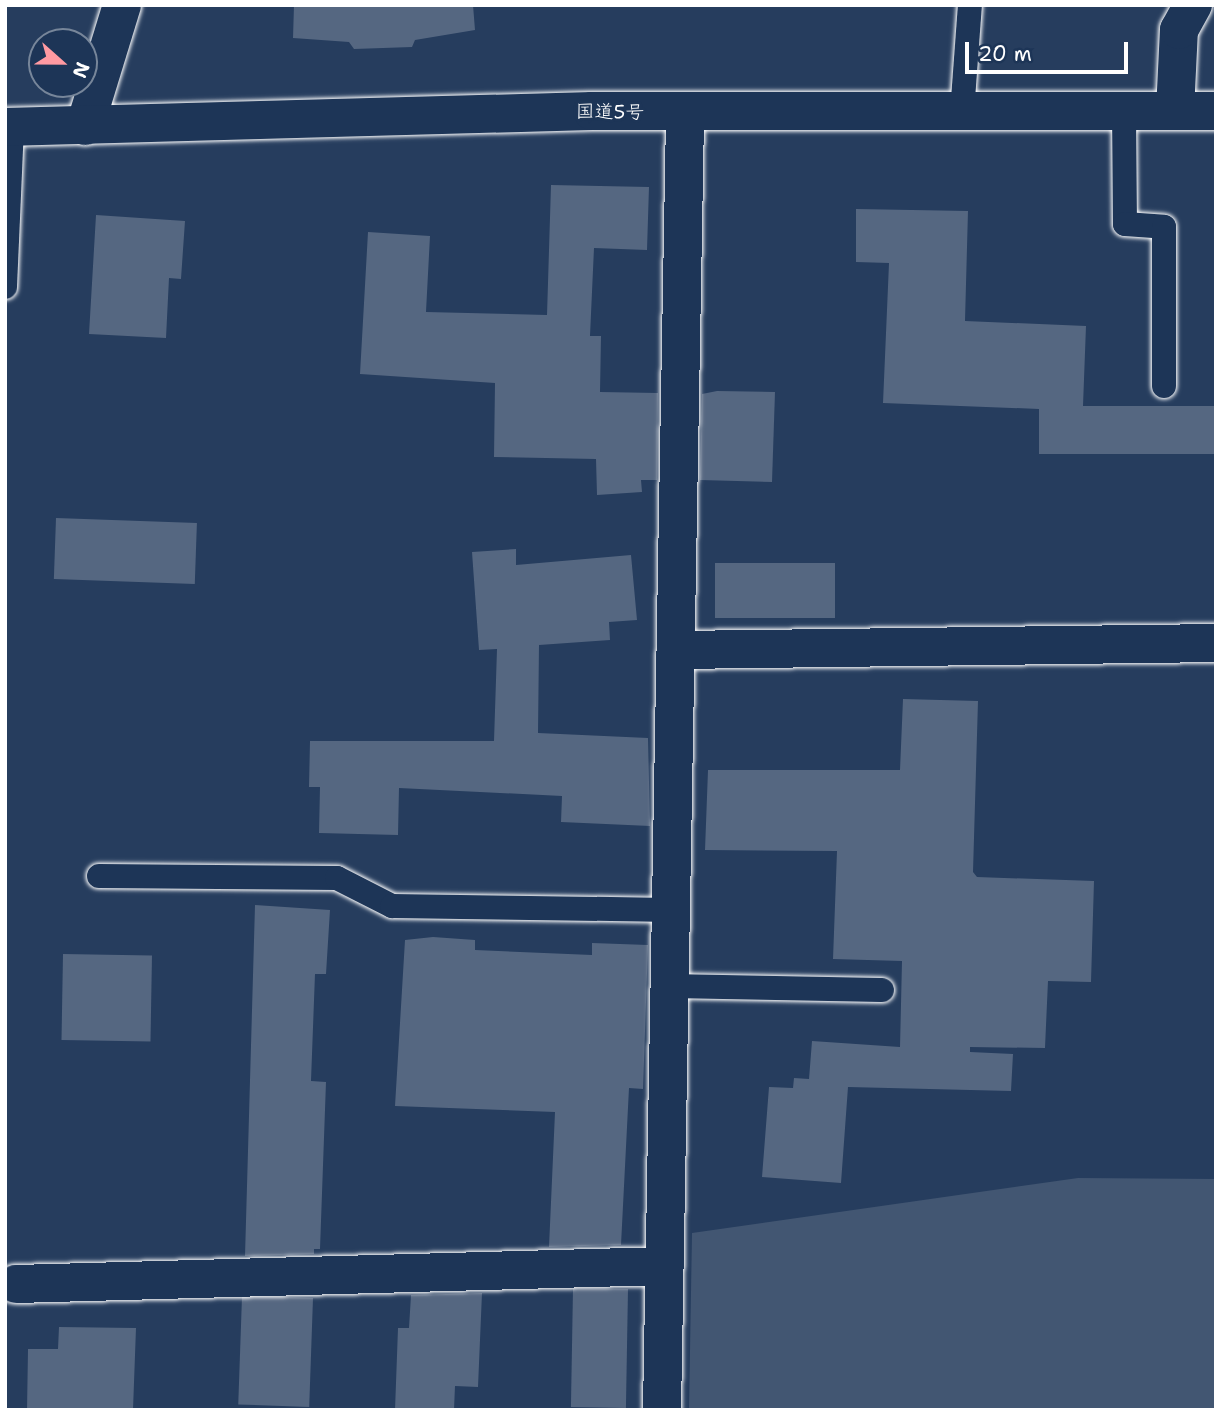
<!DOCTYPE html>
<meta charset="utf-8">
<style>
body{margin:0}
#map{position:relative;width:1221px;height:1415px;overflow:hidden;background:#263d5e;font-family:"Shantell Sans","Klee One",sans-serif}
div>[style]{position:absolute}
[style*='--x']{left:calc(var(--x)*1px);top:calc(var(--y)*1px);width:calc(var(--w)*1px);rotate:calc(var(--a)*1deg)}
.green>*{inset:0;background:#425672}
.building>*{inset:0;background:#556781;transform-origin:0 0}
.roads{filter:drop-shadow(0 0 2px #fff) drop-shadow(0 0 2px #fff)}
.lane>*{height:24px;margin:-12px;padding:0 12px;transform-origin:12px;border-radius:12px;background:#1d3557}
.street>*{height:38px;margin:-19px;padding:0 19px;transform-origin:19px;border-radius:19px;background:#1d3557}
.highway>*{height:38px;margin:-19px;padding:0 19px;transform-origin:19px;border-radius:19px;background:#1d3557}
span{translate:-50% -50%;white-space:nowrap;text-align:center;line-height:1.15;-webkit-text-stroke:6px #1d3557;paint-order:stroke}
.street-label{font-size:19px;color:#fff}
.frame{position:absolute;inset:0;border:7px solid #fff;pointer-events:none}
.north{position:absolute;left:28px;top:28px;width:70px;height:70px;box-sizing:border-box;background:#1d3557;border:2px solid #77869a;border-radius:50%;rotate:111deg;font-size:19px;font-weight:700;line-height:28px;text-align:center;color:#fff}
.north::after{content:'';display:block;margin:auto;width:24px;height:32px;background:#ff9aa2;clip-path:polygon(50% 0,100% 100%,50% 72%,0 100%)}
.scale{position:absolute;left:965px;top:42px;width:163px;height:32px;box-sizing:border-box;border:4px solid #fff;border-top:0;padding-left:9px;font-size:21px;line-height:24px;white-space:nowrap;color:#fff;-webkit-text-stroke:5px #1d3557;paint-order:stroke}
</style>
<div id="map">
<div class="green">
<i style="clip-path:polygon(1078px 1178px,1216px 1179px,1216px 1410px,689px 1410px,692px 1233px)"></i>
</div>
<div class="building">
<i style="clip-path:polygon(294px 5px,473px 5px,475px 30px,415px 40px,412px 47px,354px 49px,349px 42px,293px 38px)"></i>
<i style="clip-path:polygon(551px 185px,649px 187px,647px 250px,594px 248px,590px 336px,601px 336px,600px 392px,658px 393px,657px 480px,641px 480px,642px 492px,597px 495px,596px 459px,494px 457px,495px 383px,360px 374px,368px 232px,430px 236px,426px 312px,547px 315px)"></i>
<i style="clip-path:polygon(856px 209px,968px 211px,965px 321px,1086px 326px,1083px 406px,1216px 406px,1216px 454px,1039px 454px,1039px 409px,883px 403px,889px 263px,856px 262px)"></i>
<i style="clip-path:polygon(96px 215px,185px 221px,181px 279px,169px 278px,166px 338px,89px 334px)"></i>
<i style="clip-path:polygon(717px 391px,775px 392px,772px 482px,700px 480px,702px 394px)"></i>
<i style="left:56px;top:518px;width:141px;height:61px;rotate:2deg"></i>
<i style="clip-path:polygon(516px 549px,516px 565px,631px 555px,637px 620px,609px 622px,610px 640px,539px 645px,538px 733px,648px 738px,650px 826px,561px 822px,562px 796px,399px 788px,398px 835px,319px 833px,320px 787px,309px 787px,310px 741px,494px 741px,497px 649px,479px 650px,472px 552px)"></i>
<i style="left:715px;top:563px;width:120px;height:55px"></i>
<i style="clip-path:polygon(903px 699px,978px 701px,973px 872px,977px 877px,1094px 881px,1091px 982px,1048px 981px,1045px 1048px,970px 1047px,970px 1052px,1013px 1054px,1011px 1091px,848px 1087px,841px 1183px,762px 1177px,769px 1087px,793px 1088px,794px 1078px,809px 1079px,812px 1041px,900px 1047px,902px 961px,833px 959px,837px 851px,705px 850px,708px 770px,900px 770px)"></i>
<i style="clip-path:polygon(255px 905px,330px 910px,326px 974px,315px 974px,311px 1081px,326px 1082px,320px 1249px,314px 1249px,314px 1254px,245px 1256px)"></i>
<i style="clip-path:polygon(433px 937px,475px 940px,475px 950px,592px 955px,592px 943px,648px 945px,643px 1089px,629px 1088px,621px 1245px,549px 1247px,555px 1112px,395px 1106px,405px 940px)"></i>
<i style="left:63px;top:954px;width:89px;height:86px;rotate:1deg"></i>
<i style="left:628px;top:1289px;width:119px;height:55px;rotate:91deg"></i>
<i style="clip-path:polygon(482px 1293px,478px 1387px,455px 1386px,454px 1410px,395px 1410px,398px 1328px,409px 1328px,411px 1295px)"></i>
<i style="left:313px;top:1298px;width:109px;height:71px;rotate:92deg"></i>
<i style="clip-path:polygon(59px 1327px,136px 1328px,133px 1410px,27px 1410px,28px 1349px,58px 1349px)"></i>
</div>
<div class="roads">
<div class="lane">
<i style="--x:1124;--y:111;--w:113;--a:89.5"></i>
<i style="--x:1125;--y:224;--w:39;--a:4"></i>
<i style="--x:1164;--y:227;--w:159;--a:90"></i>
<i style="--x:962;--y:113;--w:108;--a:-85.8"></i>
<i style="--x:5;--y:287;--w:160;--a:-87.5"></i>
<i style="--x:99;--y:876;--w:238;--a:0.5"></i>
<i style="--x:337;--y:878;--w:62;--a:27"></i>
<i style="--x:392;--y:906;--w:279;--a:0.8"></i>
<i style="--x:669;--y:986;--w:213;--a:1.1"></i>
</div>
<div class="street">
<i style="--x:1175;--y:111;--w:81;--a:-87.2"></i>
<i style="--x:1179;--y:30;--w:29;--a:-61"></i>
<i style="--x:85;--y:126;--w:127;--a:-73"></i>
<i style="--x:677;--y:650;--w:539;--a:-0.74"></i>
<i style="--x:16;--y:1284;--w:648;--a:-1.59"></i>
<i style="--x:662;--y:1410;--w:1296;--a:-88.98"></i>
</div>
<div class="highway">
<i style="--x:5;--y:127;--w:587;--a:-1.56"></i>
<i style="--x:592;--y:111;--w:624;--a:0"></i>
</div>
</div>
<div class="street-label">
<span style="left:610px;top:112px;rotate:1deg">国道5号</span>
</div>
<div class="frame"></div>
<div class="north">N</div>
<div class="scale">20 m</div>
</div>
